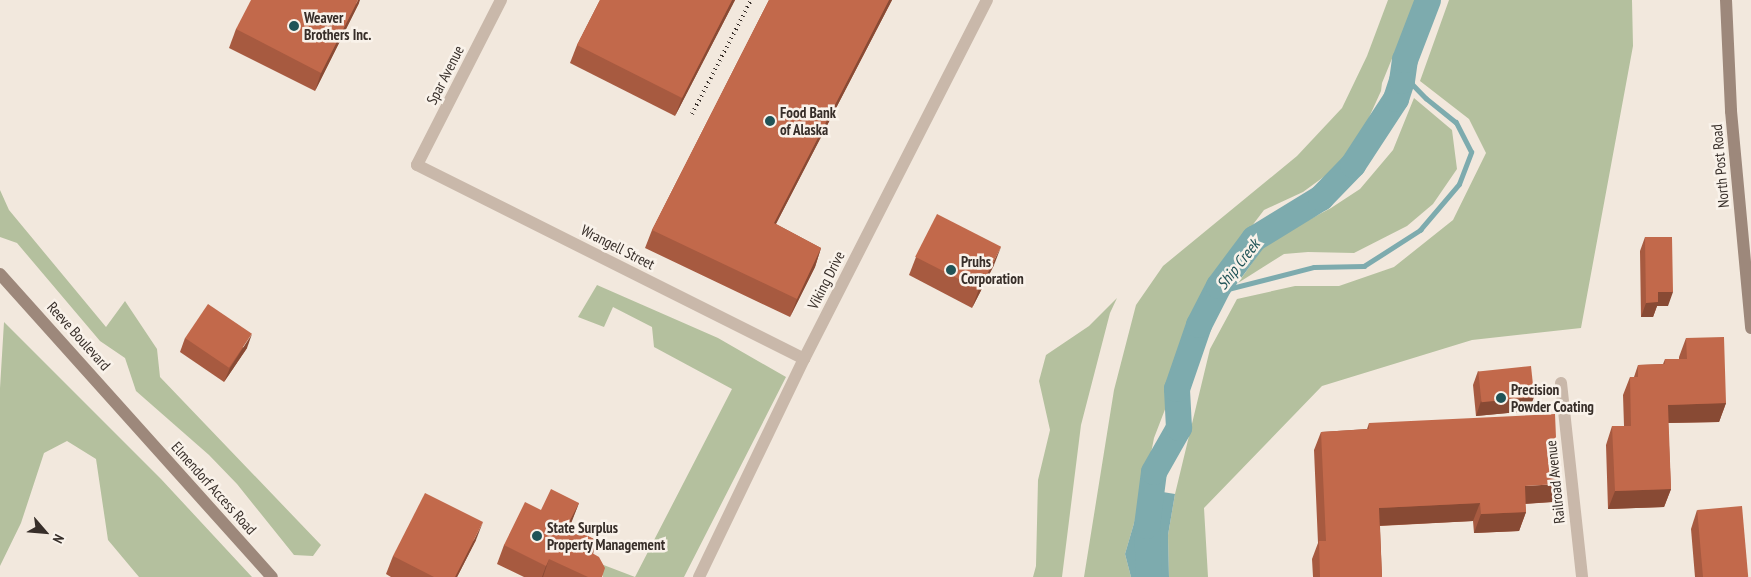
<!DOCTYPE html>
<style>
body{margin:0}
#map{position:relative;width:1751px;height:577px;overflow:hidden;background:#f2e8dd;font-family:"PT Sans Narrow",sans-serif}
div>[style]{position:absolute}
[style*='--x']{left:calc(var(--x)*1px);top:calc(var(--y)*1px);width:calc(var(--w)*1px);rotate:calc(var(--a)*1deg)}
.green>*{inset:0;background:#b4c09e}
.water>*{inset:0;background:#7dabae}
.stream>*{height:4.5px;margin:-2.25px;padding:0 2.25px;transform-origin:2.25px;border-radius:2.25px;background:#7dabae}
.river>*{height:26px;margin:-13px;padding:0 13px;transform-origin:13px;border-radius:13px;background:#7dabae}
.street>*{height:12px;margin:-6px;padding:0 6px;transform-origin:6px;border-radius:6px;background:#c9b8aa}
.secondary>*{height:12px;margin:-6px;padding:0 6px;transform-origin:6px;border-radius:6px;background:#9d887b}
.rail>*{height:4px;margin-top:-2px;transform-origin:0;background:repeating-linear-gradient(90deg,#372e29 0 1px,transparent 0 5px)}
.wall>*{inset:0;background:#a75a40}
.shaded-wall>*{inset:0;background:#884a34}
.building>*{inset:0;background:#c2694b;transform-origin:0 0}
.dots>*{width:14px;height:14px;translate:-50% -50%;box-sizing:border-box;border:2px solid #f9f2ea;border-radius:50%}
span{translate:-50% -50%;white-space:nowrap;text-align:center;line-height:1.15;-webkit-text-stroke:5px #f9f2ea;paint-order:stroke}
.poi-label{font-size:15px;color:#372e29;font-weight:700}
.left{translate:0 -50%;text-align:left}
.street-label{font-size:15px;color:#372e29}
.water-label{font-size:16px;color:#205357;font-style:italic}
.north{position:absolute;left:20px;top:507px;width:50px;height:50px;-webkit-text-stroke:4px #f9f2ea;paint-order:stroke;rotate:117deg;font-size:14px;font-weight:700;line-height:20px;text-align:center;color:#372e29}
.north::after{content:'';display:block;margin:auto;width:18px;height:22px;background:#372e29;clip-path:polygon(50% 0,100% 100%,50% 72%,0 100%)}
</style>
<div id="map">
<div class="green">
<i style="clip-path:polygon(1388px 0,1416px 0,1382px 83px,1381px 91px,1366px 124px,1340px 165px,1303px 192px,1264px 210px,1220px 268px,1185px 338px,1169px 399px,1154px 438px,1144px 489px,1125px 554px,1131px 577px,1084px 577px,1114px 390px,1136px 305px,1163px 266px,1297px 156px,1342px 108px,1367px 56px)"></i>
<i style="clip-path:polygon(1449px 0,1632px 0,1633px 46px,1581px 328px,1472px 340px,1322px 386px,1204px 508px,1208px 577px,1169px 577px,1168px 535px,1175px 494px,1210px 349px,1237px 299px,1295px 286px,1339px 286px,1394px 267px,1453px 220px,1486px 153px,1469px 119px,1420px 81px)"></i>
<i style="clip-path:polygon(1414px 98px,1452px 130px,1457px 169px,1433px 204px,1407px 226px,1354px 253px,1308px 252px,1284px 254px,1238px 283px,1267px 242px,1331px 208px,1360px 189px,1393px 150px)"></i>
<i style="clip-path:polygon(0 190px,9px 210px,106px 327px,125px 301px,157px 349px,160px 377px,321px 545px,313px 556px,294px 555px,237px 484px,209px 455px,136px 391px,125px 358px,100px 341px,17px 243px,0 237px)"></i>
<i style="clip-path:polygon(597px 285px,718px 338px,786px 377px,684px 577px,603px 577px,601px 564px,635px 577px,732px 389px,654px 347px,652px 327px,613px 307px,604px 327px,578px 317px)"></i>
<i style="clip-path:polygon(1117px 298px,1110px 313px,1081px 425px,1062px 577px,1033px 577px,1036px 566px,1038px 480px,1050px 430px,1039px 381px,1046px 355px,1089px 326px)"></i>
<i style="clip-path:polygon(4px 322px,161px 479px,252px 577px,139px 577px,108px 540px,96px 459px,67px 441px,44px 453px,21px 523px,0 566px,0 388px)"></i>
</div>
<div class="water">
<i style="clip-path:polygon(1144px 489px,1175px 494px,1168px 535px,1169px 577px,1131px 577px,1125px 554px)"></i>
</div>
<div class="stream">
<i style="--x:1216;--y:292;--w:101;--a:-14.3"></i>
<i style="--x:1314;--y:267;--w:50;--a:-1.1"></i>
<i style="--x:1364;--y:266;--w:67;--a:-32.7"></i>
<i style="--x:1420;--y:230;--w:60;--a:-49.7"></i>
<i style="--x:1459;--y:184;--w:34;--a:-69"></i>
<i style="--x:1471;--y:152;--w:33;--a:-117"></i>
<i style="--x:1456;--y:123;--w:38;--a:-141"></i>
<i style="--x:1426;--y:99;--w:33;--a:-134"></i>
</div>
<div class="river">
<i style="--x:1149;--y:577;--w:51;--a:-92.2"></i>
<i style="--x:1147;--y:526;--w:54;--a:-82.6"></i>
<i style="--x:1154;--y:472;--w:51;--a:-60.4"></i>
<i style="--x:1179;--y:428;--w:39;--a:-93"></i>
<i style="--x:1177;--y:389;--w:68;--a:-71"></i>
<i style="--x:1199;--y:325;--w:44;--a:-62.9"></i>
<i style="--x:1219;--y:286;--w:59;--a:-53.3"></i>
<i style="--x:1254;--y:239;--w:79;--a:-31.5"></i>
<i style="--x:1321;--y:198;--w:46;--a:-45.9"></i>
<i style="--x:1353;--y:165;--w:79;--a:-56.9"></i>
<i style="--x:1396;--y:99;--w:19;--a:-72"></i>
<i style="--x:1402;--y:81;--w:21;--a:-82"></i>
<i style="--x:1405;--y:60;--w:64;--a:-69"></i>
</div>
<div class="street">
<i style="--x:501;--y:0;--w:185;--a:117"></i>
<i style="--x:417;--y:165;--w:433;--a:26.6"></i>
<i style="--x:1561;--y:383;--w:195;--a:83.8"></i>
<i style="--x:699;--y:577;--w:242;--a:-64.3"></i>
<i style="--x:804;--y:359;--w:403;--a:-63"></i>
</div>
<div class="secondary">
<i style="--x:1726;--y:0;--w:111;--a:87.4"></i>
<i style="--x:1731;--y:111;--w:218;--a:84.7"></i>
<i style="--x:0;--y:274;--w:407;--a:48.1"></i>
</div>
<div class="rail">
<i style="--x:692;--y:114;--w:128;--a:-62.6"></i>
</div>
<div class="wall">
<i style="clip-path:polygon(600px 0,735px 0,675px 116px,570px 63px,577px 45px)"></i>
<i style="clip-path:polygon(769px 0,892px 0,776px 224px,821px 248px,815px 267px,790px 317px,645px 248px,652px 230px)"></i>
<i style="clip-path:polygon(359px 3px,315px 91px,229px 48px,236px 29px)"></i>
<i style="clip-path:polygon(1645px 237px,1668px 306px,1657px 306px,1653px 317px,1641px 317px,1640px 251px)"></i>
<i style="clip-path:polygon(916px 257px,994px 265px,972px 308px,909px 275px)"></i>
<i style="clip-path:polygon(185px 338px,247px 348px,224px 382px,180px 352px)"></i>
<i style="clip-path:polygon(1686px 338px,1726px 403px,1719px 422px,1668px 423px,1671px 489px,1664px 507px,1608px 509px,1606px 445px,1612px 426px,1624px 426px,1623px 395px,1630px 377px,1634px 377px,1638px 365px,1663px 364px,1665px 359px,1679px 359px,1679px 357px)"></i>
<i style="clip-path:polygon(1478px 371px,1529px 411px,1476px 416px,1473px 385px)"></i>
<i style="clip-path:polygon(1369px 423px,1552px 502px,1525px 504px,1526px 512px,1519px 531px,1474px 533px,1473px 521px,1380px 526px,1382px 577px,1313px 577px,1312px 559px,1318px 543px,1314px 450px,1321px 432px,1367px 429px)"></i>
<i style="clip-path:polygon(579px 503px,569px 527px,598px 541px,593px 554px,602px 577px,524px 577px,497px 564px,504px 545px,541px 510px)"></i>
<i style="clip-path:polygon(1697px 510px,1748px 577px,1695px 577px,1691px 529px)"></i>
<i style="clip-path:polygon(476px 540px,457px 577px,391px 577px,386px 574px,393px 556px)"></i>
</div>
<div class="shaded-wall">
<i style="clip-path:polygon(358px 0,360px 0,359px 3px,315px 91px,321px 73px)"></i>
<i style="clip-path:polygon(732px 0,735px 0,675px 116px,682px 98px)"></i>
<i style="clip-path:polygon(889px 0,892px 0,767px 241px,774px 223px)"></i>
<i style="clip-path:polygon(1001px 247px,994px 265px,972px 308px,979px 289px)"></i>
<i style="clip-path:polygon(821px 248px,815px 267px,790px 317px,797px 299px)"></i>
<i style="clip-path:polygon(1658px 292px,1673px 292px,1668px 306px,1657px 306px,1653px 317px,1641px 317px,1646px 303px)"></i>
<i style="clip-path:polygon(252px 334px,247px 348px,224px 382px,230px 368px)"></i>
<i style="clip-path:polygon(1534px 397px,1529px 411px,1476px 416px,1481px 401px)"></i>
<i style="clip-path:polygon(1726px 403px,1719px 422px,1661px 423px,1668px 405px)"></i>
<i style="clip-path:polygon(1558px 484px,1552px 502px,1518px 504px,1525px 486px)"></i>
<i style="clip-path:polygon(1671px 489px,1664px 507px,1608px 509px,1615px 491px)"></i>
<i style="clip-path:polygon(579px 503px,572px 521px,561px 544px,567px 526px)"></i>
<i style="clip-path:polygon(1480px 503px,1473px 521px,1372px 526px,1379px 508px)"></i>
<i style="clip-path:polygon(1526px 512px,1519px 531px,1474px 533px,1481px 514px)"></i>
<i style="clip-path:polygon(483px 522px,476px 540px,457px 577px,455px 577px)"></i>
<i style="clip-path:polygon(549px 559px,543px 577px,542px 577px,546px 566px)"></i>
</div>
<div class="building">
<i style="clip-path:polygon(251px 0,358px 0,321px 73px,236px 29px)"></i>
<i style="clip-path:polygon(600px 0,732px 0,682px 98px,577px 45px)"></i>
<i style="clip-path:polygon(769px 0,889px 0,774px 223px,821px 248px,797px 299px,652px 230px)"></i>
<i style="left:937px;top:214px;width:72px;height:48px;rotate:27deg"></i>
<i style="clip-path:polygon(1645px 237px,1672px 237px,1673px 292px,1658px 292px,1658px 302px,1646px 303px)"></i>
<i style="left:208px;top:304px;width:53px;height:41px;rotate:34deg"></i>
<i style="clip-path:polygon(1724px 337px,1726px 403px,1668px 405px,1671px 489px,1615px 491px,1612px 426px,1631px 426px,1630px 377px,1638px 377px,1638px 365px,1665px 364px,1665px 359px,1687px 359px,1686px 338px)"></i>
<i style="left:1531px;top:366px;width:31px;height:53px;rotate:84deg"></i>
<i style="clip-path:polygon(1555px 414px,1558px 484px,1525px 486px,1526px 512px,1481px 514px,1480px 503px,1379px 508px,1382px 577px,1320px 577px,1319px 541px,1326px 541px,1321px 432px,1369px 429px,1369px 423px)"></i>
<i style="clip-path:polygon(551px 489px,579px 503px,567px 526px,598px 541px,592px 553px,599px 557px,605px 568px,602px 577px,588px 577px,549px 559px,546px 566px,504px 545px,525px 502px,541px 510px)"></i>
<i style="clip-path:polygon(425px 493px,483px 522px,455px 577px,434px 577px,393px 556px)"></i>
<i style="left:1742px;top:506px;width:71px;height:45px;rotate:85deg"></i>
</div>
<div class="dots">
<i style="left:294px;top:26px;background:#205357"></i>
<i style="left:770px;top:121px;background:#205357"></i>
<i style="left:951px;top:270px;background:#205357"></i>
<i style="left:1501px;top:398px;background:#205357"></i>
<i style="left:537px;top:536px;background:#205357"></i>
</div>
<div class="poi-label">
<span class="left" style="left:304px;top:26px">Weaver<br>Brothers Inc.</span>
<span class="left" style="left:780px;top:121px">Food Bank<br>of Alaska</span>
<span class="left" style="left:961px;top:270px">Pruhs<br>Corporation</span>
<span class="left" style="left:1511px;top:398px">Precision<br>Powder Coating</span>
<span class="left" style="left:547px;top:536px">State Surplus<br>Property Management</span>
</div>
<div class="street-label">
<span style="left:445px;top:75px;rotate:-63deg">Spar Avenue</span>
<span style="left:1720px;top:166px;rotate:-95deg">North Post Road</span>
<span style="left:618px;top:247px;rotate:27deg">Wrangell Street</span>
<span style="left:826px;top:280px;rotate:-63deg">Viking Drive</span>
<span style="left:79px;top:336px;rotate:48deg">Reeve Boulevard</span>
<span style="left:1555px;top:482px;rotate:-96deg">Railroad Avenue</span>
<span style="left:214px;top:488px;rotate:48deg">Elmendorf Access Road</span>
</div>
<div class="water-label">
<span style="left:1238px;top:264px;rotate:-52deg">Ship Creek</span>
</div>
<div class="north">N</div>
</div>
